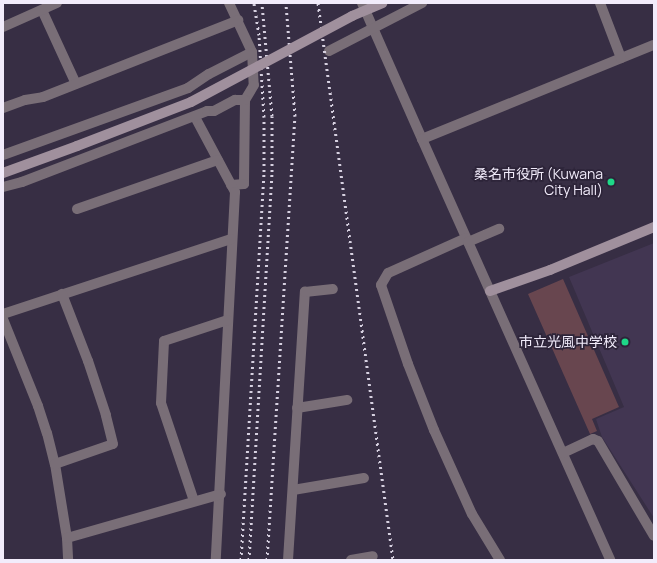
<!DOCTYPE html>
<meta charset="utf-8">
<style>
body{margin:0}
#map{position:relative;width:657px;height:563px;overflow:hidden;background:#372e44;font-family:Manrope,"Noto Sans JP",sans-serif}
div>[style]{position:absolute}
[style*='--x']{left:calc(var(--x)*1px);top:calc(var(--y)*1px);width:calc(var(--w)*1px);rotate:calc(var(--a)*1deg)}
.built>*{inset:0;background:#423652}
.green>*{inset:0;background:#68464f}
.street>*{height:10px;margin:-5px;padding:0 5px;transform-origin:5px;border-radius:5px;background:#796e77}
.secondary>*{height:10px;margin:-5px;padding:0 5px;transform-origin:5px;border-radius:5px;background:#a0909d}
.rail>*{height:3px;margin-top:-1.5px;transform-origin:0;background:repeating-linear-gradient(90deg,#d6d0e0 0 2px,transparent 0 6px)}
.secondary-bridge>*{height:10px;margin:-5px;padding:0 5px;transform-origin:5px;border-radius:5px;background:#a0909d}
.dots>*{width:11px;height:11px;translate:-50% -50%;box-sizing:border-box;border:2px solid #2d2439;border-radius:50%}
span{translate:-50% -50%;white-space:nowrap;text-align:center;line-height:1.15;-webkit-text-stroke:3.5px #2d2439;paint-order:stroke}
.poi-label{font-size:14px;color:#f2ecfb}
.right{translate:-100% -50%;text-align:right}
.frame{position:absolute;inset:0;border:4px solid #f2ecfb;pointer-events:none}
</style>
<div id="map">
<div class="built">
<i style="clip-path:polygon(654px 243px,654px 518px,602px 437px,596px 419px,624px 407px,569px 277px)"></i>
</div>
<div class="green">
<i style="clip-path:polygon(563px 279px,619px 407px,592px 419px,597px 431px,590px 434px,528px 294px)"></i>
</div>
<div class="street">
<i style="--x:229;--y:3;--w:54;--a:64.9"></i>
<i style="--x:252;--y:52;--w:33;--a:87"></i>
<i style="--x:254;--y:85;--w:17;--a:121"></i>
<i style="--x:245;--y:100;--w:84;--a:90.7"></i>
<i style="--x:244;--y:184;--w:13;--a:176"></i>
<i style="--x:362;--y:3;--w:149;--a:66.2"></i>
<i style="--x:422;--y:139;--w:250;--a:-22.1"></i>
<i style="--x:600;--y:3;--w:59;--a:69.1"></i>
<i style="--x:42;--y:10;--w:81;--a:65.3"></i>
<i style="--x:3;--y:27;--w:59;--a:-24"></i>
<i style="--x:329;--y:51;--w:105;--a:-27.3"></i>
<i style="--x:3;--y:108;--w:23;--a:-20"></i>
<i style="--x:25;--y:100;--w:18;--a:-9"></i>
<i style="--x:43;--y:97;--w:210;--a:-21.5"></i>
<i style="--x:195;--y:117;--w:85;--a:61.9"></i>
<i style="--x:235;--y:192;--w:368;--a:93"></i>
<i style="--x:422;--y:139;--w:461;--a:65.9"></i>
<i style="--x:3;--y:155;--w:197;--a:-19.9"></i>
<i style="--x:188;--y:88;--w:25;--a:-34"></i>
<i style="--x:209;--y:74;--w:48;--a:-27.1"></i>
<i style="--x:3;--y:187;--w:20;--a:-15"></i>
<i style="--x:22;--y:182;--w:198;--a:-21"></i>
<i style="--x:207;--y:111;--w:7;--a:0"></i>
<i style="--x:214;--y:111;--w:24;--a:-28"></i>
<i style="--x:235;--y:100;--w:10;--a:0"></i>
<i style="--x:77;--y:209;--w:149;--a:-19.2"></i>
<i style="--x:466;--y:238;--w:85;--a:155.8"></i>
<i style="--x:388;--y:273;--w:14;--a:120"></i>
<i style="--x:381;--y:285;--w:83;--a:71.1"></i>
<i style="--x:408;--y:364;--w:71;--a:68.5"></i>
<i style="--x:434;--y:430;--w:92;--a:65.7"></i>
<i style="--x:472;--y:514;--w:54;--a:58.7"></i>
<i style="--x:468;--y:242;--w:34;--a:-23"></i>
<i style="--x:3;--y:314;--w:240;--a:-18.2"></i>
<i style="--x:3;--y:319;--w:94;--a:68.1"></i>
<i style="--x:38;--y:406;--w:28;--a:72"></i>
<i style="--x:47;--y:433;--w:32;--a:76"></i>
<i style="--x:55;--y:464;--w:75;--a:80.8"></i>
<i style="--x:67;--y:538;--w:22;--a:87"></i>
<i style="--x:297;--y:408;--w:51;--a:-9.1"></i>
<i style="--x:563;--y:453;--w:33;--a:-25"></i>
<i style="--x:593;--y:439;--w:5;--a:22"></i>
<i style="--x:598;--y:441;--w:110;--a:59.5"></i>
<i style="--x:55;--y:464;--w:61;--a:-19"></i>
<i style="--x:113;--y:444;--w:30;--a:-104"></i>
<i style="--x:106;--y:415;--w:57;--a:-108.4"></i>
<i style="--x:88;--y:361;--w:72;--a:-111.2"></i>
<i style="--x:293;--y:490;--w:72;--a:-9.6"></i>
<i style="--x:194;--y:501;--w:103;--a:-108.6"></i>
<i style="--x:161;--y:403;--w:62;--a:-87.2"></i>
<i style="--x:164;--y:341;--w:67;--a:-18.2"></i>
<i style="--x:67;--y:538;--w:160;--a:-15.9"></i>
<i style="--x:288;--y:560;--w:269;--a:-86.4"></i>
<i style="--x:305;--y:292;--w:28;--a:-6"></i>
<i style="--x:351;--y:560;--w:22;--a:-10"></i>
</div>
<div class="secondary">
<i style="--x:3;--y:173;--w:79;--a:-20"></i>
<i style="--x:77;--y:146;--w:122;--a:-21.1"></i>
<i style="--x:490;--y:291;--w:64;--a:-19.3"></i>
<i style="--x:550;--y:270;--w:113;--a:-22.5"></i>
</div>
<div class="rail">
<i style="--x:318;--y:3;--w:562;--a:82.33"></i>
<i style="--x:241;--y:560;--w:389;--a:-86.6"></i>
<i style="--x:264;--y:172;--w:55;--a:-90"></i>
<i style="--x:264;--y:117;--w:82;--a:-93.5"></i>
<i style="--x:259;--y:35;--w:32;--a:-99"></i>
<i style="--x:249;--y:560;--w:389;--a:-86.6"></i>
<i style="--x:272;--y:172;--w:56;--a:-90"></i>
<i style="--x:272;--y:116;--w:113;--a:-95.1"></i>
<i style="--x:267;--y:560;--w:445;--a:-86.4"></i>
<i style="--x:295;--y:116;--w:113;--a:-94.6"></i>
</div>
<div class="secondary-bridge">
<i style="--x:191;--y:102;--w:183;--a:-28.1"></i>
<i style="--x:352;--y:16;--w:33;--a:-23"></i>
</div>
<div class="dots">
<i style="left:611px;top:182px;background:#1ed888"></i>
<i style="left:625px;top:342px;background:#1ed888"></i>
</div>
<div class="poi-label">
<span class="right" style="left:603px;top:182px">桑名市役所 (Kuwana<br>City Hall)</span>
<span class="right" style="left:617px;top:342px">市立光風中学校</span>
</div>
<div class="frame"></div>
</div>
